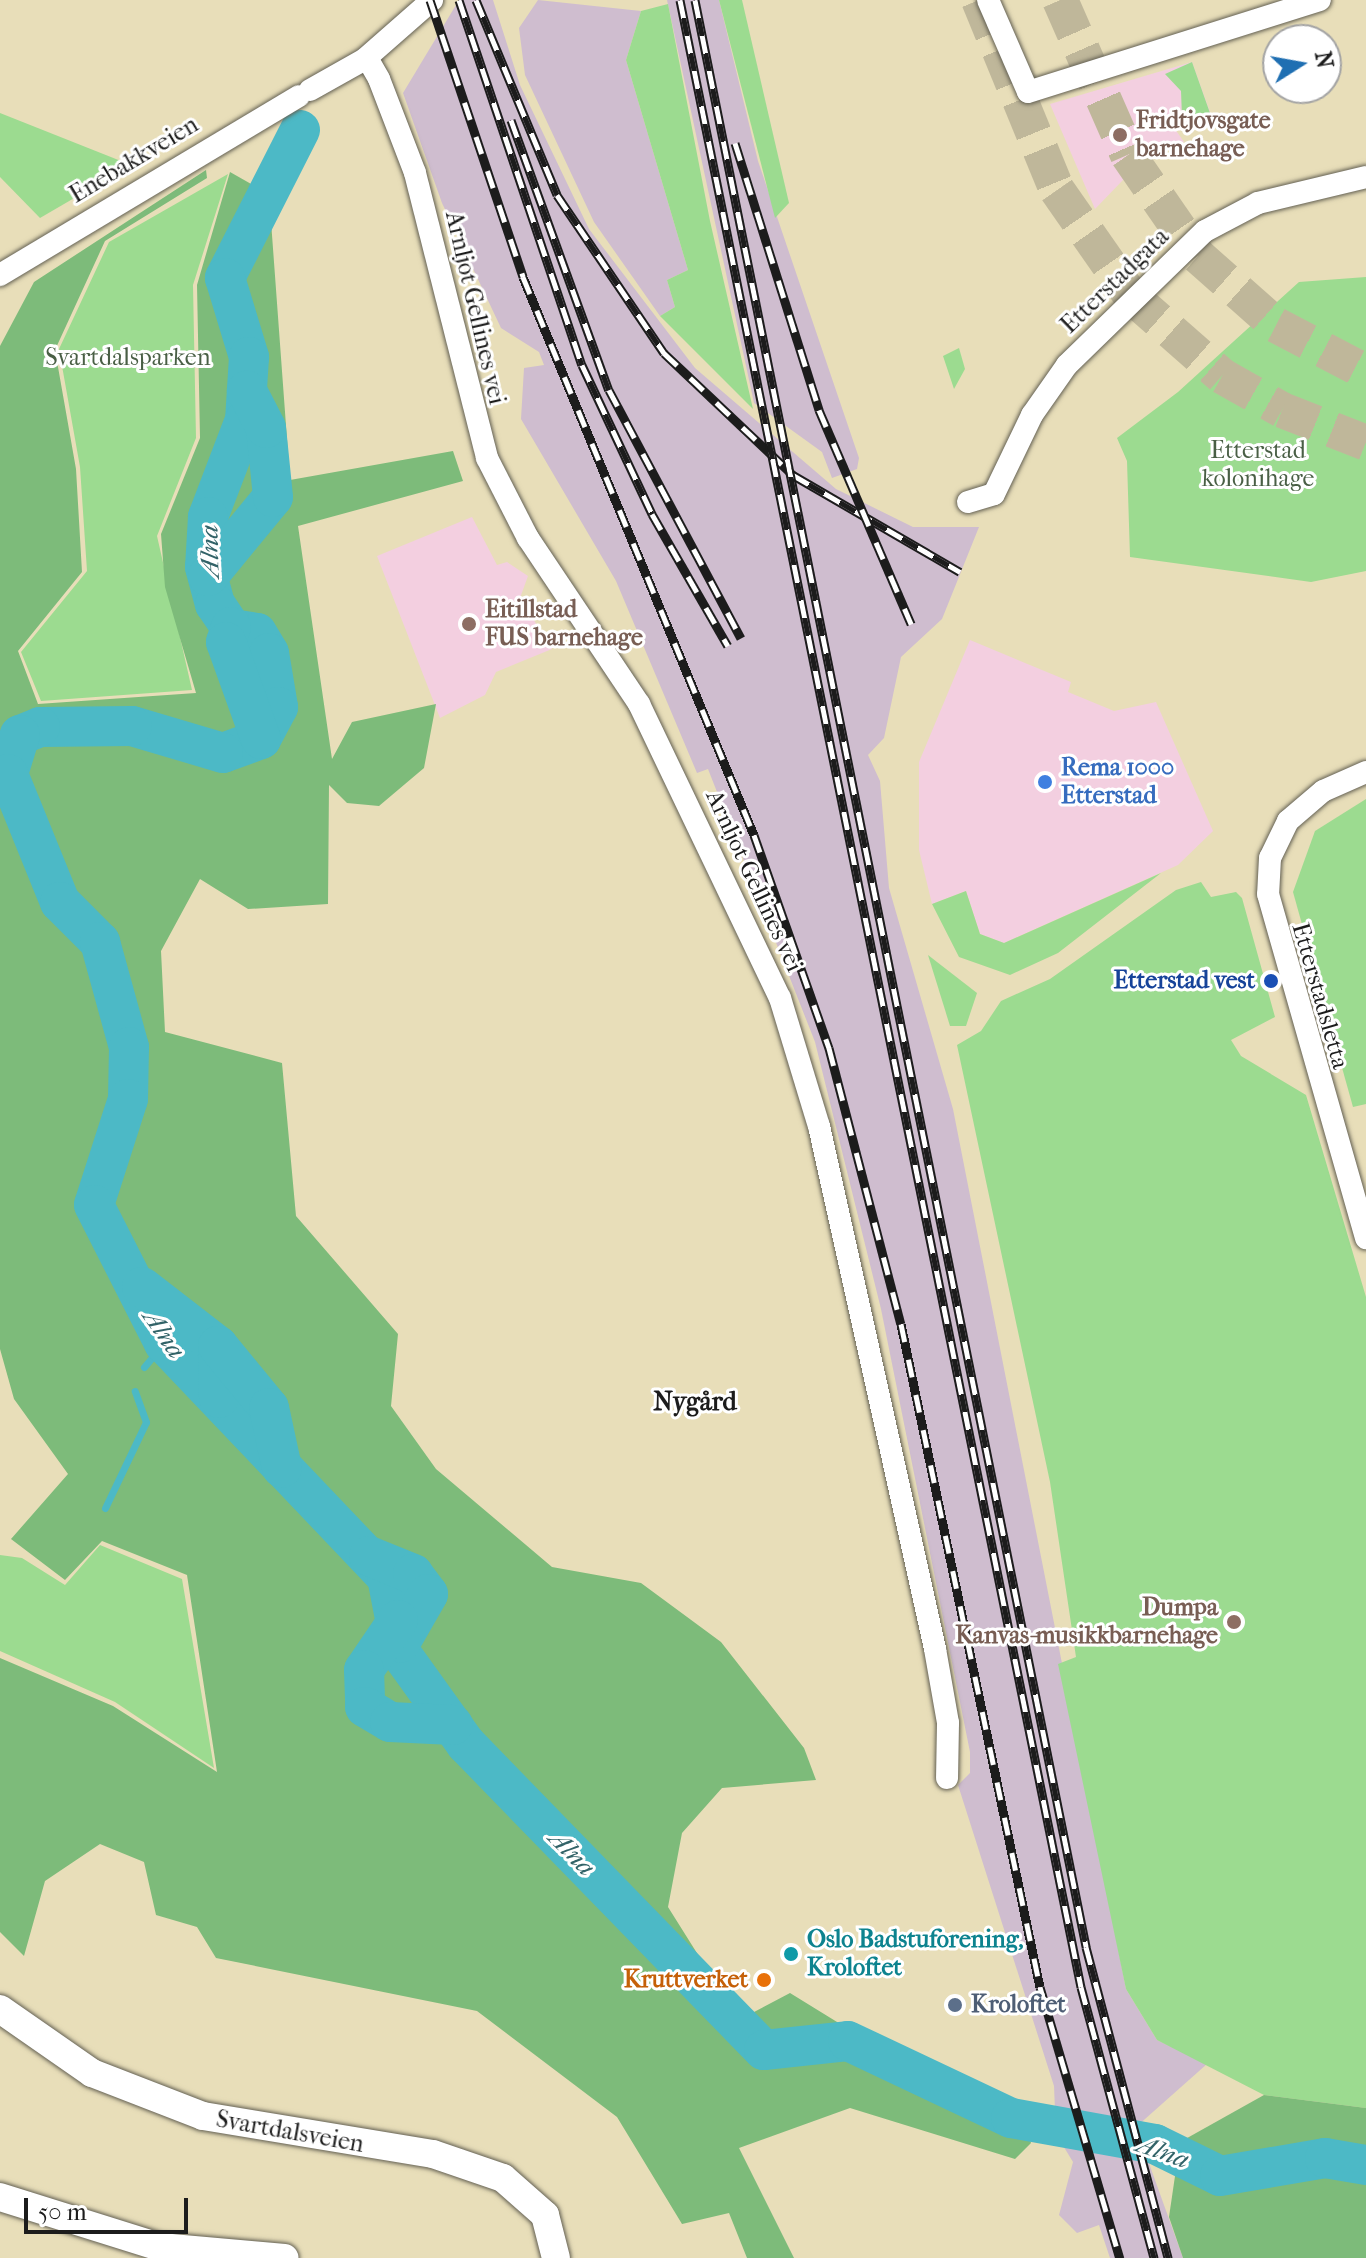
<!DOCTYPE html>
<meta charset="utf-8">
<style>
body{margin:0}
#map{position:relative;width:1366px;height:2258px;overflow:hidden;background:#e8deb9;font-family:"IM FELL French Canon",serif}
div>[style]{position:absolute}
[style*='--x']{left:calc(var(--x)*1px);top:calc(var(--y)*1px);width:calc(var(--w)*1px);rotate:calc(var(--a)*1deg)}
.built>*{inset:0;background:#f3cfe0}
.industrial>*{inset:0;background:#cfbdcf}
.green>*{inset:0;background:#9cdb90}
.forest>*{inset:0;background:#7dbb7a}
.stream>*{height:7px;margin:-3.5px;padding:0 3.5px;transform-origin:3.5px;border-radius:3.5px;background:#4cb9c6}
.river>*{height:40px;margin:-20px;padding:0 20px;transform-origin:20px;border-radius:20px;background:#4cb9c6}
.trunk-tunnel>*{height:36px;margin-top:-18px;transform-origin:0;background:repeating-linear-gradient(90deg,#bfb79a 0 36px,transparent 0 54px)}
.roads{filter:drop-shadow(0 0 2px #636053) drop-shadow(0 0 2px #636053)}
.minor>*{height:22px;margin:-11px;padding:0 11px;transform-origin:11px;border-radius:11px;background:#fff}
.tertiary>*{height:28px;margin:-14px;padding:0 14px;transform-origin:14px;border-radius:14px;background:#fff}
.rail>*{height:9px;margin-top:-4.5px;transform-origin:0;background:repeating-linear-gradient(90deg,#fff 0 18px,#1c1c1c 0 36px);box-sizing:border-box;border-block:2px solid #1c1c1c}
.dots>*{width:22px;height:22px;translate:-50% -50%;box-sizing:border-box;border:4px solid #fff;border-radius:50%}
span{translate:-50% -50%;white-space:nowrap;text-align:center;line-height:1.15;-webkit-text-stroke:6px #fff;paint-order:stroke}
.education-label{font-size:24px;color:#785e54;font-weight:700}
.left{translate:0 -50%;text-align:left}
.right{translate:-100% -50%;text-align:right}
.street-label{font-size:24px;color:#1c1c1c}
.park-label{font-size:24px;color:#495f45}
.shop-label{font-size:24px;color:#366cbe;font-weight:700}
.transit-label{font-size:24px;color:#164399;font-weight:700}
.culture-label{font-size:24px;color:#0d838f;font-weight:700}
.food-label{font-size:24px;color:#c56008;font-weight:700}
.service-label{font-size:24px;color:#4e5e75;font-weight:700}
.water-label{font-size:26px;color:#326368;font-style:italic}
.neighbourhood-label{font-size:26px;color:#1c1c1c;font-weight:700}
.north{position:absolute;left:1262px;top:24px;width:80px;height:80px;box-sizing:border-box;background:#fff;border:2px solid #a4a4a4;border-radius:50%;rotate:79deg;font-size:22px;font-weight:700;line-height:32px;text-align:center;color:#1c1c1c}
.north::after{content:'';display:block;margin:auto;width:28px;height:36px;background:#1f6fb2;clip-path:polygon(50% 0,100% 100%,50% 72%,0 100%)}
.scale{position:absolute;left:24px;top:2198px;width:164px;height:36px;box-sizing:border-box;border:4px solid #1c1c1c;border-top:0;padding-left:10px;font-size:24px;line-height:28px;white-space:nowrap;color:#1c1c1c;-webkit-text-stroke:6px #fff;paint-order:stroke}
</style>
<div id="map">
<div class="built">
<i style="clip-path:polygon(1192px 62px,1210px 112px,1175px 129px,1184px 142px,1150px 152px,1095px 209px,1050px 104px)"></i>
<i style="clip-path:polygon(472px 517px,497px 565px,507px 562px,528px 576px,520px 598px,552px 649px,496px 672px,485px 695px,440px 718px,377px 556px)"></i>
<i style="clip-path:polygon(970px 640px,1071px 682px,1068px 692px,1114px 711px,1156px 702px,1213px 831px,1178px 865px,1004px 943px,980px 934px,966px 891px,932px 904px,919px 850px,919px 762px)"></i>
</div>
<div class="industrial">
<i style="clip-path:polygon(459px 0,493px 0,520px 85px,589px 229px,695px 368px,836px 489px,913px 527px,979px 527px,942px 619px,901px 657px,884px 738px,868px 755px,880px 781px,889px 888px,953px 1109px,1126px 1989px,1157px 2040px,1207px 2064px,1136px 2127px,1183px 2258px,1110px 2258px,1099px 2225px,1077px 2233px,1059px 2215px,1073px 2162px,1056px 2134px,1054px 2086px,958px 1785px,970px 1773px,970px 1752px,881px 1309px,815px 1042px,708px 769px,697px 773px,616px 581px,521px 419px,524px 368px,544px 365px,539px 352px,501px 328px,442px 203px,403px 93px)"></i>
<i style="clip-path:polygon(538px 0,641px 11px,626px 60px,688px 270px,667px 280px,675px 307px,660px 316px,594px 222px,525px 75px,519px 28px)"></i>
<i style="clip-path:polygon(667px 0,719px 0,758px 161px,859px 458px,857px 469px,832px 478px,822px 452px,754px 403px)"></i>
</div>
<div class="green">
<i style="clip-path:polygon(719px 0,742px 0,789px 203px,775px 218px)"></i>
<i style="clip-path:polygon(668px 4px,710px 221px,753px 409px,660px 316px,675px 307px,667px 280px,688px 270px,626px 60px,641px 11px)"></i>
<i style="clip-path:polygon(1192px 62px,1210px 113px,1190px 121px,1182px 117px,1181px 91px,1165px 74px)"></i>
<i style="clip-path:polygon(0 113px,131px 165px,40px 218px,0 177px)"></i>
<i style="clip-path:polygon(228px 174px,193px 285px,196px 438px,157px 536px,192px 690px,41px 701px,21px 652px,87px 571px,80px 467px,59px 349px,109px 242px)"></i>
<i style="clip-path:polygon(1366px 277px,1366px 571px,1311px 582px,1130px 557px,1127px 461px,1117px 438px,1178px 392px,1299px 282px)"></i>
<i style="clip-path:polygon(959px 348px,965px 369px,954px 389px,943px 356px)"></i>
<i style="clip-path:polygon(1366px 799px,1366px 1104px,1353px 1107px,1293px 892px,1315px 831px)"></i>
<i style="clip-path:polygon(1161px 873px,1058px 953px,1010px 975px,959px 957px,932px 904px,966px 891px,980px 934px,1004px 943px)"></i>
<i style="clip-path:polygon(1201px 882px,1211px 897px,1236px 892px,1242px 898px,1275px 1017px,1231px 1040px,1241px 1056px,1306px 1095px,1366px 1297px,1366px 2108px,1264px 2095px,1157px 2040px,1126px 1989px,1058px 1664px,1076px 1657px,1050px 1482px,957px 1045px,981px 1031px,1001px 1001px,1050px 979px,1176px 890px)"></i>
<i style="clip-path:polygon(928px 955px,977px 993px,966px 1026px,950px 1026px)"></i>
<i style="clip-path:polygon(100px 1545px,182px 1579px,214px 1768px,115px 1702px,0 1651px,0 1555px,22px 1558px,65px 1585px)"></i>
</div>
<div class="forest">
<i style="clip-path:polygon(206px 170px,207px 178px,105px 241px,55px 350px,76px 469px,82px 572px,18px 651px,38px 704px,196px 693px,165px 587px,161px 534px,200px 438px,197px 285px,230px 172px,269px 194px,290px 480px,453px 451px,463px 481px,298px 526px,332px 759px,352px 722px,436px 704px,424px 768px,379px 806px,347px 803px,329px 785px,328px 904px,248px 909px,200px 879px,161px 951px,165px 1032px,282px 1063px,296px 1216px,398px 1334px,391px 1406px,436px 1469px,552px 1567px,641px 1583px,721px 1642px,804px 1748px,816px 1780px,722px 1788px,682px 1833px,668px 1907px,739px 2020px,790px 1993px,975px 2107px,1024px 2122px,1031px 2143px,1015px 2159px,850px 2108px,739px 2148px,794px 2258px,747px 2258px,729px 2213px,682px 2224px,617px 2117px,477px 2011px,216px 1958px,197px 1927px,156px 1915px,144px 1862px,100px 1844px,45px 1881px,24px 1956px,0 1932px,0 1658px,113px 1706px,217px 1772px,187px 1575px,102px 1541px,65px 1580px,11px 1539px,68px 1474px,14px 1399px,0 1349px,0 346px,34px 282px)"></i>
<i style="clip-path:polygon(1264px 2095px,1366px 2108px,1366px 2258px,1183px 2258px,1169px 2217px,1180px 2142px)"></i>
</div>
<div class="stream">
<i style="--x:144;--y:1367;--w:31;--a:-50"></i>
<i style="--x:105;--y:1508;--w:95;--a:-64.5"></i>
<i style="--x:146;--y:1422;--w:33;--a:-110"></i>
</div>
<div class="river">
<i style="--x:300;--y:130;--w:166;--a:116.9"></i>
<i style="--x:225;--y:278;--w:83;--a:73.1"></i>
<i style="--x:249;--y:357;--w:63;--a:93.6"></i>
<i style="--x:245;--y:420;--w:104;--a:110.9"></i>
<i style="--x:208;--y:517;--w:50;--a:93.4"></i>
<i style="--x:205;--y:567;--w:38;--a:75"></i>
<i style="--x:215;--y:604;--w:30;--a:56"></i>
<i style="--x:232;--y:629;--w:25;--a:9"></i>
<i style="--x:257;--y:633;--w:23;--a:59"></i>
<i style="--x:269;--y:653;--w:55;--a:80.5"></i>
<i style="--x:278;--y:707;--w:36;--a:118"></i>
<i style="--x:261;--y:739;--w:40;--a:159.8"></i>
<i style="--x:223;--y:753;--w:95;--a:-163.5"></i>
<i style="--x:132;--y:726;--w:92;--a:179.4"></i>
<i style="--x:40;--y:727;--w:22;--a:158"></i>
<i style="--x:20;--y:735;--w:41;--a:107.1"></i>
<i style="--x:8;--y:774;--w:138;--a:67.9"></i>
<i style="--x:60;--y:902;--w:57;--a:45"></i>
<i style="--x:100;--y:942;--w:109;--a:74.6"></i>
<i style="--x:129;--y:1047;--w:52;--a:91.1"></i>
<i style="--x:128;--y:1099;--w:111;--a:107.8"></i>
<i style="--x:94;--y:1205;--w:155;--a:63.1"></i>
<i style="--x:164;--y:1343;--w:323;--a:46.4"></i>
<i style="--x:387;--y:1577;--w:79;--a:79.1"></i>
<i style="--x:402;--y:1655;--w:110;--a:54.3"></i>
<i style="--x:466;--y:1744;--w:427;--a:45.8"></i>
<i style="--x:764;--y:2050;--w:84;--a:-6.1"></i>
<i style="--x:848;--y:2041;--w:180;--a:25.3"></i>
<i style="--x:1011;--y:2118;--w:146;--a:10.2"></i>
<i style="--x:1155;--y:2144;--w:72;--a:26.2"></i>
<i style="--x:1220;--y:2176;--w:107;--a:-9.7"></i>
<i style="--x:1325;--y:2158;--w:42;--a:9.7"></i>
<i style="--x:208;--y:576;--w:102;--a:-50.6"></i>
<i style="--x:273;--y:497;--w:69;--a:-95.8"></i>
<i style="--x:266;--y:428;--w:42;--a:-117.2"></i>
<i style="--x:231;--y:627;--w:16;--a:108"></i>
<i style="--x:226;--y:642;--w:103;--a:70.2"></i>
<i style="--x:142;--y:1287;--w:96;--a:37.8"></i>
<i style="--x:218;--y:1346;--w:52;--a:88.9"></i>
<i style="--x:218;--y:1346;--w:80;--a:50.6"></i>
<i style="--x:269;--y:1408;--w:61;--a:77.8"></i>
<i style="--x:369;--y:1556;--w:48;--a:22.2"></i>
<i style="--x:413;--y:1574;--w:25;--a:53"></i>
<i style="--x:428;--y:1594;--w:56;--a:119.7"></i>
<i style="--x:398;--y:1620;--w:60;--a:124.2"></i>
<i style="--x:364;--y:1670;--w:37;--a:88"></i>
<i style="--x:365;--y:1707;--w:29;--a:31"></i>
<i style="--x:390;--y:1722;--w:63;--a:2.7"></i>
</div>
<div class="trunk-tunnel">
<i style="--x:979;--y:0;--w:205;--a:67.7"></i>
<i style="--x:1057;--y:190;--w:129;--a:55.1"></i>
<i style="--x:1131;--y:296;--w:121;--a:41.3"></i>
<i style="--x:1222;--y:376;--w:69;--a:29.5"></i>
<i style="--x:1282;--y:410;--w:90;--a:21.4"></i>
<i style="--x:1060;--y:0;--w:169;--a:66.3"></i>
<i style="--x:1128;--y:155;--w:123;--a:55.3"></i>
<i style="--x:1198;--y:256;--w:104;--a:41.5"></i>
<i style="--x:1276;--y:325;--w:102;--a:27.6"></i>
</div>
<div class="roads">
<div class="minor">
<i style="--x:988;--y:0;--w:100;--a:66.5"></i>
<i style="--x:1028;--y:92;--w:306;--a:-17.5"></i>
<i style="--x:366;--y:58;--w:88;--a:-41.3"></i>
<i style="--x:310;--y:90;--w:65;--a:-29.3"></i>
<i style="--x:367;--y:58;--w:24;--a:60"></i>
<i style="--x:379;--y:79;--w:101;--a:69"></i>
<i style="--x:415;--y:173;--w:294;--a:75.8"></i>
<i style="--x:487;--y:458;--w:90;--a:62.9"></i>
<i style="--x:528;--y:538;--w:200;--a:56.2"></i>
<i style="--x:639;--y:704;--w:326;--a:64.4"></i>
<i style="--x:780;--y:998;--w:134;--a:73.1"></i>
<i style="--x:819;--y:1126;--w:536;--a:77.49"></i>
<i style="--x:935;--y:1649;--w:75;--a:80"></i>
<i style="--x:948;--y:1723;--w:55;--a:91"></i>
<i style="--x:0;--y:275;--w:348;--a:-30.9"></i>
<i style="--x:968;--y:502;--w:27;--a:-17"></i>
<i style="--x:994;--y:494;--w:88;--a:-64.3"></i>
<i style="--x:1032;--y:415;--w:61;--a:-55"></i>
<i style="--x:1067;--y:365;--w:192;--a:-44.2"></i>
<i style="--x:1205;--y:231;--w:60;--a:-27.8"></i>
<i style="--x:1258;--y:203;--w:111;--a:-13.5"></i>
<i style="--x:1366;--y:772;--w:47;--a:156.2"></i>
<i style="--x:1323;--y:791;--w:46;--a:139.4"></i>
<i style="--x:1288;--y:821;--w:41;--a:115.9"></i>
<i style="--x:1270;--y:858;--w:36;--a:93"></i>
<i style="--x:1268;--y:894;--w:358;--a:74.1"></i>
</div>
<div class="tertiary">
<i style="--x:0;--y:2009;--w:112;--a:34.8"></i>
<i style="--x:92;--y:2073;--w:119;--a:21.2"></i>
<i style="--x:203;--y:2116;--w:233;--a:9.4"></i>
<i style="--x:433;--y:2154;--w:74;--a:18.9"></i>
<i style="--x:503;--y:2178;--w:56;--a:41.4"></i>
<i style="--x:545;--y:2215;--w:44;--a:75.7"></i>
<i style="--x:0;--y:2197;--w:168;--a:17.4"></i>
<i style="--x:160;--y:2247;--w:125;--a:5"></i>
</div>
</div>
<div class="rail">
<i style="--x:430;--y:0;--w:292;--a:71.4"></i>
<i style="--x:523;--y:277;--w:604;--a:67.51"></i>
<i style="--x:754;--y:835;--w:226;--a:70.6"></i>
<i style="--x:829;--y:1048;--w:285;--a:75.4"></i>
<i style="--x:901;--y:1324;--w:677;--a:78.16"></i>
<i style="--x:1040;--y:1987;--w:283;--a:73.6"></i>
<i style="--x:459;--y:0;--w:385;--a:71.4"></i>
<i style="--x:582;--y:365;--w:165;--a:64.8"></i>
<i style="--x:652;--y:514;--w:152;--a:60.1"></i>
<i style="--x:476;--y:0;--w:211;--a:67.4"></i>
<i style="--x:557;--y:195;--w:191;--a:55.9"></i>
<i style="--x:664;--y:353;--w:178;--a:43.4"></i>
<i style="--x:793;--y:475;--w:193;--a:30.1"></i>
<i style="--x:680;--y:0;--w:2027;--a:78.59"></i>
<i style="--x:1081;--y:1987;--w:281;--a:74.9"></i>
<i style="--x:695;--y:0;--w:1986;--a:78.64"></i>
<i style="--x:1086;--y:1947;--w:322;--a:75.2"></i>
<i style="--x:511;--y:120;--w:287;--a:70.1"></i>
<i style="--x:609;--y:390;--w:281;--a:62"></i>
<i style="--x:735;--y:143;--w:280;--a:72.5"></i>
<i style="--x:819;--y:410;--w:233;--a:66.7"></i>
</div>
<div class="dots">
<i style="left:1120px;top:135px;background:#8d6e63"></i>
<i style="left:469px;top:624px;background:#8d6e63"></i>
<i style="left:1045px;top:782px;background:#3f7fe0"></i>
<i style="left:1271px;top:981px;background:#1a4fb4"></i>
<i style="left:1234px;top:1622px;background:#8d6e63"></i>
<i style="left:791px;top:1954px;background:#0f9aa8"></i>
<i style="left:764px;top:1980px;background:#e8710a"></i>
<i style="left:955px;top:2005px;background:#5c6f8a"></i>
</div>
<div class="education-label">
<span class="left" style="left:1136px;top:135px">Fridtjovsgate<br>barnehage</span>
<span class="left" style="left:485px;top:624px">Eitillstad<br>FUS barnehage</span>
<span class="right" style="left:1218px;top:1622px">Dumpa<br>Kanvas-musikkbarnehage</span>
</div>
<div class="street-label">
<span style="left:134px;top:160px;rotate:-31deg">Enebakkveien</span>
<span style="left:1115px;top:281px;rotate:-44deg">Etterstadgata</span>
<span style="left:475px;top:308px;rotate:77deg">Arnljot Gellines vei</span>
<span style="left:754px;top:881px;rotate:65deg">Arnljot Gellines vei</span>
<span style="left:1320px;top:996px;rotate:74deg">Etterstadsletta</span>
<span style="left:290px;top:2132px;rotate:10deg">Svartdalsveien</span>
</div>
<div class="park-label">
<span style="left:128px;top:358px">Svartdalsparken</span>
<span style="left:1258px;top:465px">Etterstad<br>kolonihage</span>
</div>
<div class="shop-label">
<span class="left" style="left:1061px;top:782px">Rema 1000<br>Etterstad</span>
</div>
<div class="transit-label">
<span class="right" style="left:1255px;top:981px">Etterstad vest</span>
</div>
<div class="culture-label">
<span class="left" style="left:807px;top:1954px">Oslo Badstuforening,<br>Kroloftet</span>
</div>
<div class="food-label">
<span class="right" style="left:748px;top:1980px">Kruttverket</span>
</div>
<div class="service-label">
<span class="left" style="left:971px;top:2005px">Kroloftet</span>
</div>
<div class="water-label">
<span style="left:210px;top:551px;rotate:-91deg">Alna</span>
<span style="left:164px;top:1334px;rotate:56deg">Alna</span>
<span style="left:572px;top:1853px;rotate:46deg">Alna</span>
<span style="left:1163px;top:2152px;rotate:20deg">Alna</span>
</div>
<div class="neighbourhood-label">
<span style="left:695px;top:1402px">Nygård</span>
</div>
<div class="north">N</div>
<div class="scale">50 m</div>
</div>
